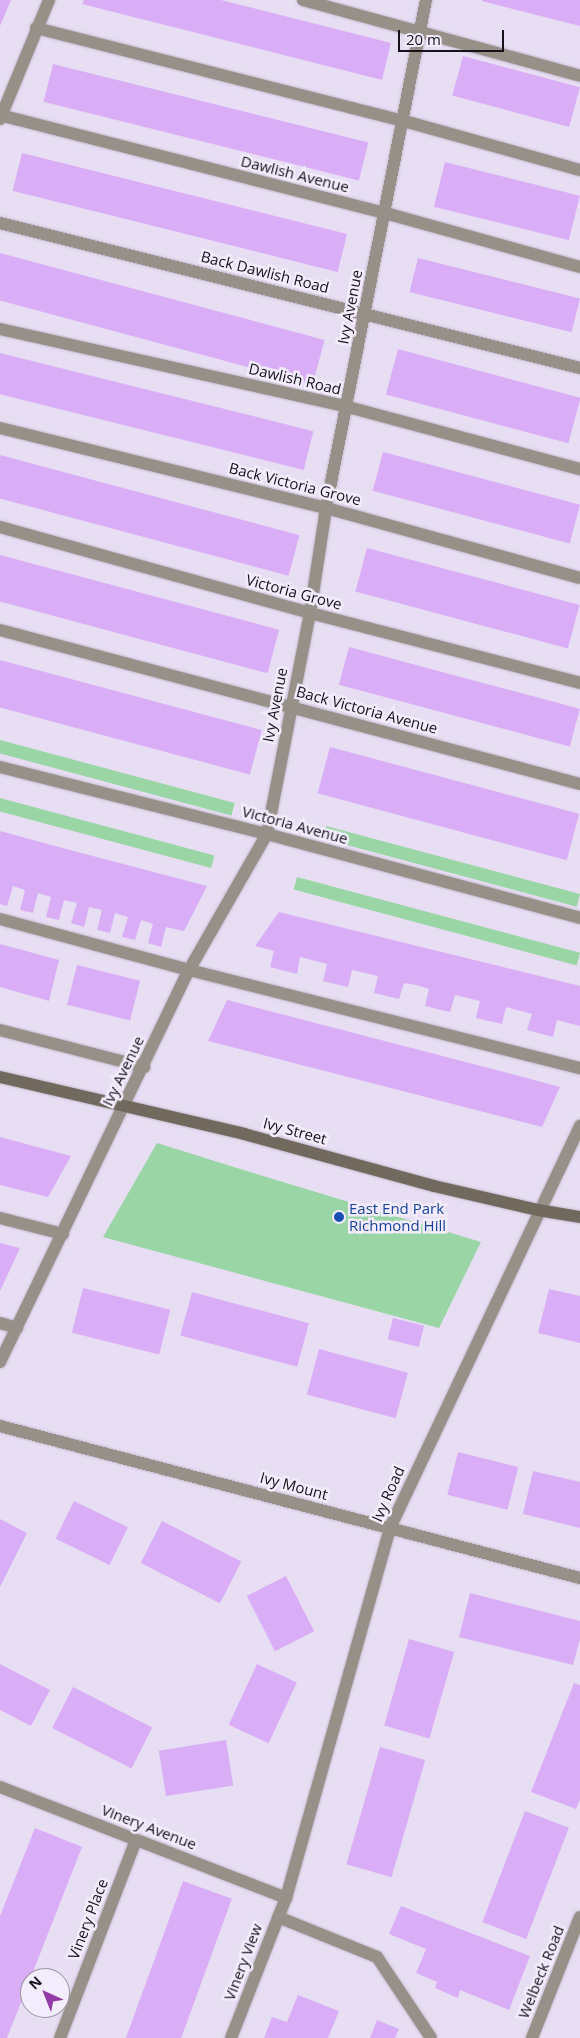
<!DOCTYPE html>
<style>
body{margin:0}
#map{position:relative;width:580px;height:2038px;overflow:hidden;background:#e7def3;font-family:"Open Sans",sans-serif}
div>[style]{position:absolute}
[style*='--x']{left:calc(var(--x)*1px);top:calc(var(--y)*1px);width:calc(var(--w)*1px);rotate:calc(var(--a)*1deg)}
.green>*{inset:0;background:#9ad5a5;transform-origin:0 0}
.building>*{inset:0;background:#daadf7;transform-origin:0 0}
.roads{filter:drop-shadow(0 0 1px #c1b9cc) drop-shadow(0 0 1px #c1b9cc)}
.lane>*{height:12px;margin:-6px;padding:0 6px;transform-origin:6px;border-radius:6px;background:#979088}
.street>*{height:12px;margin:-6px;padding:0 6px;transform-origin:6px;border-radius:6px;background:#979088}
.secondary>*{height:12px;margin:-6px;padding:0 6px;transform-origin:6px;border-radius:6px;background:#72695e}
.dots>*{width:14px;height:14px;translate:-50% -50%;box-sizing:border-box;border:2px solid #f3ecfd;border-radius:50%}
span{translate:-50% -50%;white-space:nowrap;text-align:center;line-height:1.15;-webkit-text-stroke:5px #f3ecfd;paint-order:stroke}
.street-label{font-size:15px;color:#15121a}
.transit-label{font-size:15px;color:#164399}
.left{translate:0 -50%;text-align:left}
.north{position:absolute;left:20px;top:1968px;width:50px;height:50px;box-sizing:border-box;background:#f3ecfd;border:1px solid #9a95a2;border-radius:50%;rotate:316deg;font-size:14px;font-weight:700;line-height:20px;text-align:center;color:#15121a}
.north::after{content:'';display:block;margin:auto;width:18px;height:22px;background:#933aa6;clip-path:polygon(50% 0,100% 100%,50% 72%,0 100%)}
.scale{position:absolute;left:398px;top:30px;width:106px;height:22px;box-sizing:border-box;border:2px solid #15121a;border-top:0;padding-left:6px;font-size:15px;line-height:18px;white-space:nowrap;color:#15121a;-webkit-text-stroke:4px #f3ecfd;paint-order:stroke}
</style>
<div id="map">
<div class="green">
<i style="left:0;top:740px;width:243px;height:13px;rotate:15deg"></i>
<i style="left:0;top:798px;width:222px;height:13px;rotate:15deg"></i>
<i style="left:326px;top:826px;width:263px;height:13px;rotate:15deg"></i>
<i style="left:297px;top:877px;width:293px;height:13px;rotate:15deg"></i>
<i style="clip-path:polygon(157px 1143px,237px 1168px,481px 1242px,439px 1328px,103px 1237px)"></i>
</div>
<div class="building">
<i style="clip-path:polygon(0 0,11px 0,0 26px)"></i>
<i style="clip-path:polygon(84px 0,221px 0,391px 43px,382px 80px,82px 4px)"></i>
<i style="clip-path:polygon(482px 0,580px 0,580px 26px,482px 1px)"></i>
<i style="left:463px;top:56px;width:121px;height:41px;rotate:15deg"></i>
<i style="left:53px;top:64px;width:325px;height:39px;rotate:14deg"></i>
<i style="left:22px;top:153px;width:335px;height:39px;rotate:14deg"></i>
<i style="left:445px;top:162px;width:139px;height:46px;rotate:14deg"></i>
<i style="left:0;top:253px;width:336px;height:46px;rotate:15deg"></i>
<i style="left:418px;top:258px;width:167px;height:35px;rotate:14deg"></i>
<i style="left:398px;top:349px;width:189px;height:47px;rotate:15deg"></i>
<i style="left:0;top:353px;width:323px;height:40px;rotate:14deg"></i>
<i style="left:383px;top:452px;width:204px;height:40px;rotate:15deg"></i>
<i style="left:0;top:455px;width:310px;height:42px;rotate:15deg"></i>
<i style="left:367px;top:548px;width:220px;height:45px;rotate:15deg"></i>
<i style="left:0;top:555px;width:289px;height:45px;rotate:15deg"></i>
<i style="left:349px;top:647px;width:239px;height:39px;rotate:15deg"></i>
<i style="left:0;top:660px;width:271px;height:46px;rotate:15deg"></i>
<i style="left:330px;top:747px;width:258px;height:48px;rotate:15deg"></i>
<i style="clip-path:polygon(0 831px,51px 845px,207px 886px,184px 931px,166px 927px,161px 947px,148px 943px,153px 924px,141px 920px,135px 940px,122px 937px,128px 917px,115px 913px,110px 933px,97px 930px,102px 910px,89px 907px,84px 927px,71px 923px,77px 903px,64px 900px,59px 920px,46px 917px,51px 897px,38px 893px,33px 913px,20px 910px,25px 890px,13px 886px,7px 906px,0 904px)"></i>
<i style="clip-path:polygon(279px 912px,580px 986px,580px 1026px,557px 1020px,553px 1037px,527px 1030px,532px 1014px,506px 1007px,502px 1024px,476px 1018px,480px 1001px,467px 998px,455px 995px,450px 1012px,425px 1006px,429px 989px,416px 985px,404px 983px,399px 999px,374px 993px,378px 976px,352px 970px,348px 987px,323px 981px,327px 964px,300px 957px,297px 974px,270px 967px,274px 951px,255px 946px)"></i>
<i style="clip-path:polygon(0 944px,59px 960px,49px 1001px,0 987px)"></i>
<i style="left:77px;top:965px;width:65px;height:41px;rotate:14deg"></i>
<i style="clip-path:polygon(227px 1000px,504px 1072px,560px 1087px,542px 1127px,208px 1041px)"></i>
<i style="clip-path:polygon(0 1137px,71px 1156px,48px 1197px,0 1185px)"></i>
<i style="clip-path:polygon(0 1243px,20px 1248px,0 1291px)"></i>
<i style="left:83px;top:1288px;width:90px;height:46px;rotate:14deg"></i>
<i style="clip-path:polygon(549px 1289px,580px 1296px,580px 1343px,538px 1333px)"></i>
<i style="left:192px;top:1292px;width:121px;height:45px;rotate:15deg"></i>
<i style="left:393px;top:1318px;width:32px;height:22px;rotate:14deg"></i>
<i style="left:319px;top:1349px;width:92px;height:47px;rotate:15deg"></i>
<i style="left:458px;top:1452px;width:62px;height:44px;rotate:14deg"></i>
<i style="clip-path:polygon(533px 1471px,580px 1482px,580px 1528px,523px 1514px)"></i>
<i style="left:74px;top:1501px;width:60px;height:42px;rotate:26deg"></i>
<i style="clip-path:polygon(0 1519px,27px 1533px,0 1587px)"></i>
<i style="left:162px;top:1521px;width:89px;height:47px;rotate:27deg"></i>
<i style="left:286px;top:1576px;width:62px;height:44px;rotate:63deg"></i>
<i style="clip-path:polygon(470px 1593px,580px 1621px,580px 1639px,573px 1665px,459px 1637px)"></i>
<i style="left:409px;top:1639px;width:47px;height:90px;rotate:16deg"></i>
<i style="clip-path:polygon(0 1664px,50px 1690px,31px 1726px,0 1710px)"></i>
<i style="left:257px;top:1664px;width:44px;height:67px;rotate:25deg"></i>
<i style="clip-path:polygon(574px 1683px,580px 1685px,580px 1799px,576px 1809px,531px 1792px)"></i>
<i style="left:73px;top:1687px;width:89px;height:46px;rotate:27deg"></i>
<i style="left:226px;top:1740px;width:46px;height:68px;rotate:81deg"></i>
<i style="left:380px;top:1747px;width:47px;height:122px;rotate:16deg"></i>
<i style="left:525px;top:1811px;width:47px;height:119px;rotate:21deg"></i>
<i style="clip-path:polygon(35px 1828px,82px 1847px,7px 2038px,0 2038px,0 1916px)"></i>
<i style="left:183px;top:1881px;width:52px;height:168px;rotate:20deg"></i>
<i style="clip-path:polygon(401px 1906px,530px 1956px,509px 2010px,460px 1990px,458px 1998px,435px 1988px,437px 1982px,416px 1973px,426px 1949px,389px 1934px)"></i>
<i style="clip-path:polygon(298px 1995px,339px 2011px,328px 2038px,264px 2038px,272px 2017px,287px 2022px)"></i>
<i style="clip-path:polygon(377px 2020px,399px 2029px,395px 2038px,370px 2038px)"></i>
</div>
<div class="roads">
<div class="lane">
<i style="--x:36;--y:28;--w:380;--a:14.2"></i>
<i style="--x:404;--y:121;--w:183;--a:15.6"></i>
<i style="--x:0;--y:223;--w:598;--a:14.04"></i>
<i style="--x:0;--y:428;--w:336;--a:13.8"></i>
<i style="--x:326;--y:508;--w:263;--a:15.4"></i>
<i style="--x:0;--y:630;--w:600;--a:14.87"></i>
<i style="--x:0;--y:919;--w:196;--a:15.1"></i>
<i style="--x:189;--y:970;--w:403;--a:14.1"></i>
<i style="--x:0;--y:1323;--w:18;--a:16"></i>
<i style="--x:278;--y:1917;--w:107;--a:22"></i>
<i style="--x:377;--y:1957;--w:97;--a:56.3"></i>
</div>
<div class="street">
<i style="--x:303;--y:0;--w:287;--a:15.3"></i>
<i style="--x:0;--y:115;--w:397;--a:14.3"></i>
<i style="--x:385;--y:213;--w:202;--a:15.5"></i>
<i style="--x:0;--y:119;--w:129;--a:-67.6"></i>
<i style="--x:0;--y:329;--w:357;--a:12.6"></i>
<i style="--x:348;--y:407;--w:240;--a:15"></i>
<i style="--x:0;--y:527;--w:322;--a:15.5"></i>
<i style="--x:310;--y:613;--w:279;--a:14.5"></i>
<i style="--x:0;--y:767;--w:275;--a:14.1"></i>
<i style="--x:267;--y:834;--w:324;--a:15"></i>
<i style="--x:0;--y:1030;--w:149;--a:14.4"></i>
<i style="--x:0;--y:1218;--w:65;--a:14.3"></i>
<i style="--x:0;--y:1362;--w:435;--a:-64.3"></i>
<i style="--x:189;--y:970;--w:157;--a:-60.2"></i>
<i style="--x:267;--y:834;--w:225;--a:-79"></i>
<i style="--x:310;--y:613;--w:106;--a:-81.3"></i>
<i style="--x:326;--y:508;--w:518;--a:-78.86"></i>
<i style="--x:0;--y:1426;--w:600;--a:14.69"></i>
<i style="--x:0;--y:1787;--w:307;--a:21.2"></i>
<i style="--x:60;--y:2038;--w:212;--a:-69"></i>
<i style="--x:231;--y:2038;--w:150;--a:-68.6"></i>
<i style="--x:286;--y:1898;--w:384;--a:-74.3"></i>
<i style="--x:390;--y:1528;--w:445;--a:-64.7"></i>
<i style="--x:532;--y:2038;--w:130;--a:-68.4"></i>
</div>
<div class="secondary">
<i style="--x:0;--y:1077;--w:251;--a:13.1"></i>
<i style="--x:244;--y:1134;--w:197;--a:15.3"></i>
<i style="--x:434;--y:1186;--w:107;--a:13"></i>
<i style="--x:538;--y:1210;--w:43;--a:9.5"></i>
</div>
</div>
<div class="dots">
<i style="left:339px;top:1217px;background:#1a4fb4"></i>
</div>
<div class="street-label">
<span style="left:295px;top:174px;rotate:14deg">Dawlish Avenue</span>
<span style="left:265px;top:272px;rotate:14deg">Back Dawlish Road</span>
<span style="left:350px;top:307px;rotate:-79deg">Ivy Avenue</span>
<span style="left:295px;top:379px;rotate:13deg">Dawlish Road</span>
<span style="left:295px;top:484px;rotate:14deg">Back Victoria Grove</span>
<span style="left:294px;top:592px;rotate:15deg">Victoria Grove</span>
<span style="left:275px;top:705px;rotate:-79deg">Ivy Avenue</span>
<span style="left:367px;top:710px;rotate:15deg">Back Victoria Avenue</span>
<span style="left:295px;top:825px;rotate:15deg">Victoria Avenue</span>
<span style="left:123px;top:1071px;rotate:-64deg">Ivy Avenue</span>
<span style="left:295px;top:1131px;rotate:15deg">Ivy Street</span>
<span style="left:294px;top:1486px;rotate:15deg">Ivy Mount</span>
<span style="left:388px;top:1494px;rotate:-66deg">Ivy Road</span>
<span style="left:149px;top:1827px;rotate:21deg">Vinery Avenue</span>
<span style="left:88px;top:1919px;rotate:-69deg">Vinery Place</span>
<span style="left:243px;top:1962px;rotate:-69deg">Vinery View</span>
<span style="left:541px;top:1972px;rotate:-68deg">Welbeck Road</span>
</div>
<div class="transit-label">
<span class="left" style="left:349px;top:1217px">East End Park<br>Richmond Hill</span>
</div>
<div class="north">N</div>
<div class="scale">20 m</div>
</div>
